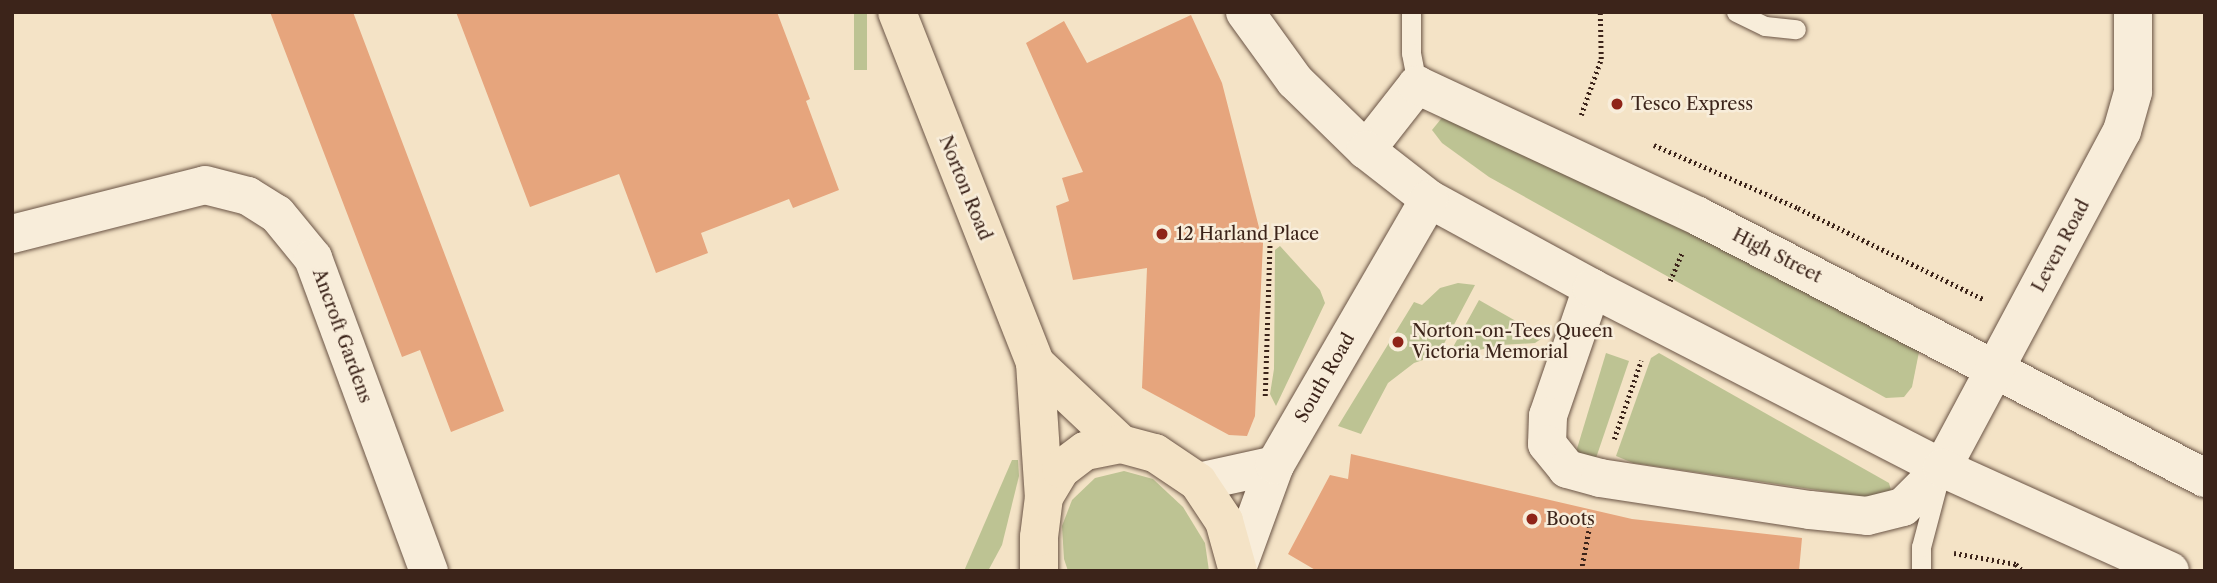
<!DOCTYPE html>
<style>
body{margin:0}
#map{position:relative;width:2217px;height:583px;overflow:hidden;background:#f4e3c6;font-family:"Libre Caslon Text",serif}
div>[style]{position:absolute}
[style*='--x']{left:calc(var(--x)*1px);top:calc(var(--y)*1px);width:calc(var(--w)*1px);rotate:calc(var(--a)*1deg)}
.green>*{inset:0;background:#bdc393;transform-origin:0 0}
.building>*{inset:0;background:#e6a57d}
.path>*{height:4.5px;margin-top:-2.25px;transform-origin:0;background:repeating-linear-gradient(90deg,#3c241a 0 2px,transparent 0 5.5px)}
.roads{filter:drop-shadow(0 0 2px #6a5445) drop-shadow(0 0 2px #6a5445)}
.lane>*{height:19px;margin:-9.5px;padding:0 9.5px;transform-origin:9.5px;border-radius:9.5px;background:#f8edda}
.street>*{height:38px;margin:-19px;padding:0 19px;transform-origin:19px;border-radius:19px;background:#f8edda}
.secondary>*{height:38px;margin:-19px;padding:0 19px;transform-origin:19px;border-radius:19px;background:#f8edda}
.primary>*{height:38px;margin:-19px;padding:0 19px;transform-origin:19px;border-radius:19px;background:#f4e3c6}
.dots>*{width:19px;height:19px;translate:-50% -50%;box-sizing:border-box;border:4px solid #f8edda;border-radius:50%}
span{translate:-50% -50%;white-space:nowrap;text-align:center;line-height:1.15;-webkit-text-stroke:5px #f8edda;paint-order:stroke}
.poi-label{font-size:18px;color:#3c241a}
.left{translate:0 -50%;text-align:left}
.street-label{font-size:18px;color:#3c241a}
.frame{position:absolute;inset:0;border:14px solid #3c241a;pointer-events:none}
</style>
<div id="map">
<div class="green">
<i style="left:854px;top:12px;width:13px;height:58px"></i>
<i style="clip-path:polygon(1445px 114px,1473px 123px,1920px 347px,1912px 387px,1904px 397px,1886px 398px,1489px 177px,1442px 143px,1432px 130px)"></i>
<i style="clip-path:polygon(1280px 246px,1320px 290px,1325px 303px,1276px 406px,1270px 394px,1274px 369px,1275px 250px)"></i>
<i style="clip-path:polygon(1458px 283px,1475px 285px,1438px 355px,1414px 363px,1388px 383px,1361px 434px,1338px 426px,1414px 302px,1422px 305px,1440px 288px)"></i>
<i style="clip-path:polygon(1479px 300px,1544px 337px,1535px 343px,1501px 345px,1453px 356px,1452px 349px)"></i>
<i style="clip-path:polygon(1606px 353px,1629px 361px,1596px 458px,1576px 452px)"></i>
<i style="clip-path:polygon(1659px 353px,1889px 483px,1891px 490px,1885px 500px,1633px 463px,1616px 456px,1651px 358px)"></i>
<i style="clip-path:polygon(1012px 460px,1018px 460px,1019px 476px,1002px 545px,988px 571px,964px 571px)"></i>
<i style="clip-path:polygon(1124px 471px,1153px 479px,1183px 507px,1205px 543px,1209px 571px,1068px 571px,1064px 559px,1062px 526px,1072px 500px,1095px 478px)"></i>
</div>
<div class="building">
<i style="clip-path:polygon(270px 12px,353px 12px,504px 411px,451px 432px,420px 350px,402px 357px)"></i>
<i style="clip-path:polygon(456px 12px,777px 12px,810px 99px,806px 101px,839px 190px,793px 208px,789px 199px,701px 233px,708px 253px,656px 273px,619px 174px,530px 207px)"></i>
<i style="clip-path:polygon(1191px 15px,1222px 83px,1263px 243px,1255px 416px,1247px 436px,1229px 435px,1142px 388px,1147px 268px,1073px 280px,1056px 206px,1069px 201px,1062px 178px,1083px 172px,1026px 43px,1064px 21px,1087px 63px)"></i>
<i style="clip-path:polygon(1351px 454px,1632px 519px,1802px 538px,1799px 571px,1317px 571px,1288px 554px,1330px 475px,1348px 479px)"></i>
</div>
<div class="path">
<i style="--x:1581;--y:115;--w:59;--a:-70.3"></i>
<i style="--x:1601;--y:59;--w:47;--a:-91.2"></i>
<i style="--x:1654;--y:145;--w:157;--a:23.6"></i>
<i style="--x:1798;--y:208;--w:208;--a:26.2"></i>
<i style="--x:1670;--y:281;--w:30;--a:-67"></i>
<i style="--x:1265;--y:396;--w:156;--a:-88.2"></i>
<i style="--x:1614;--y:439;--w:83;--a:-70.9"></i>
<i style="--x:1954;--y:553;--w:63;--a:10.1"></i>
<i style="--x:2016;--y:564;--w:10;--a:45"></i>
<i style="--x:1581;--y:571;--w:54;--a:-79.3"></i>
</div>
<div class="roads">
<div class="lane">
<i style="--x:1411;--y:12;--w:41;--a:90"></i>
<i style="--x:1411;--y:53;--w:33;--a:79"></i>
<i style="--x:1736;--y:12;--w:32;--a:26"></i>
<i style="--x:1765;--y:26;--w:31;--a:6"></i>
<i style="--x:1921;--y:571;--w:24;--a:-90"></i>
<i style="--x:1921;--y:547;--w:70;--a:-75.2"></i>
</div>
<div class="street">
<i style="--x:1366;--y:150;--w:83;--a:-51.9"></i>
<i style="--x:1417;--y:85;--w:310;--a:25"></i>
<i style="--x:1698;--y:216;--w:571;--a:27.33"></i>
<i style="--x:12;--y:234;--w:199;--a:-14.2"></i>
<i style="--x:205;--y:185;--w:44;--a:14.3"></i>
<i style="--x:248;--y:196;--w:34;--a:32"></i>
<i style="--x:277;--y:214;--w:57;--a:50.7"></i>
<i style="--x:313;--y:258;--w:334;--a:69.7"></i>
<i style="--x:1592;--y:288;--w:135;--a:109"></i>
<i style="--x:1548;--y:416;--w:28;--a:92"></i>
<i style="--x:1547;--y:444;--w:32;--a:51"></i>
<i style="--x:1567;--y:469;--w:34;--a:15"></i>
<i style="--x:1600;--y:478;--w:212;--a:8.7"></i>
<i style="--x:1810;--y:510;--w:57;--a:6"></i>
<i style="--x:1867;--y:516;--w:37;--a:-14"></i>
<i style="--x:1903;--y:507;--w:55;--a:-45"></i>
<i style="--x:1942;--y:468;--w:382;--a:-61.9"></i>
<i style="--x:2122;--y:131;--w:41;--a:-74.2"></i>
<i style="--x:2133;--y:92;--w:80;--a:-90"></i>
</div>
<div class="secondary">
<i style="--x:1245;--y:12;--w:85;--a:54.1"></i>
<i style="--x:1295;--y:81;--w:99;--a:44.2"></i>
<i style="--x:1366;--y:150;--w:80;--a:37.9"></i>
<i style="--x:1429;--y:199;--w:186;--a:28.6"></i>
<i style="--x:1592;--y:288;--w:394;--a:27.2"></i>
<i style="--x:1942;--y:468;--w:250;--a:24.3"></i>
<i style="--x:1198;--y:482;--w:79;--a:-12.4"></i>
<i style="--x:1238;--y:566;--w:108;--a:-69.9"></i>
<i style="--x:1275;--y:465;--w:307;--a:-59.9"></i>
</div>
<div class="primary">
<i style="--x:897;--y:12;--w:377;--a:68.5"></i>
<i style="--x:1035;--y:363;--w:134;--a:86.2"></i>
<i style="--x:1035;--y:363;--w:118;--a:43.3"></i>
<i style="--x:1039;--y:571;--w:34;--a:-90"></i>
<i style="--x:1039;--y:537;--w:40;--a:-82.9"></i>
<i style="--x:1044;--y:497;--w:33;--a:-59"></i>
<i style="--x:1061;--y:469;--w:30;--a:-37"></i>
<i style="--x:1085;--y:451;--w:37;--a:-11"></i>
<i style="--x:1121;--y:444;--w:35;--a:15"></i>
<i style="--x:1155;--y:453;--w:52;--a:34"></i>
<i style="--x:1198;--y:482;--w:47;--a:56.3"></i>
<i style="--x:1224;--y:521;--w:52;--a:74.4"></i>
</div>
</div>
<div class="dots">
<i style="left:1617px;top:104px;background:#8f2418"></i>
<i style="left:1162px;top:234px;background:#8f2418"></i>
<i style="left:1398px;top:342px;background:#8f2418"></i>
<i style="left:1532px;top:519px;background:#8f2418"></i>
</div>
<div class="poi-label">
<span class="left" style="left:1631px;top:104px">Tesco Express</span>
<span class="left" style="left:1176px;top:234px">12 Harland Place</span>
<span class="left" style="left:1412px;top:342px">Norton-on-Tees Queen<br>Victoria Memorial</span>
<span class="left" style="left:1546px;top:519px">Boots</span>
</div>
<div class="street-label">
<span style="left:965px;top:188px;rotate:68deg">Norton Road</span>
<span style="left:2061px;top:246px;rotate:-62deg">Leven Road</span>
<span style="left:1777px;top:256px;rotate:27deg">High Street</span>
<span style="left:342px;top:336px;rotate:70deg">Ancroft Gardens</span>
<span style="left:1325px;top:378px;rotate:-60deg">South Road</span>
</div>
<div class="frame"></div>
</div>
